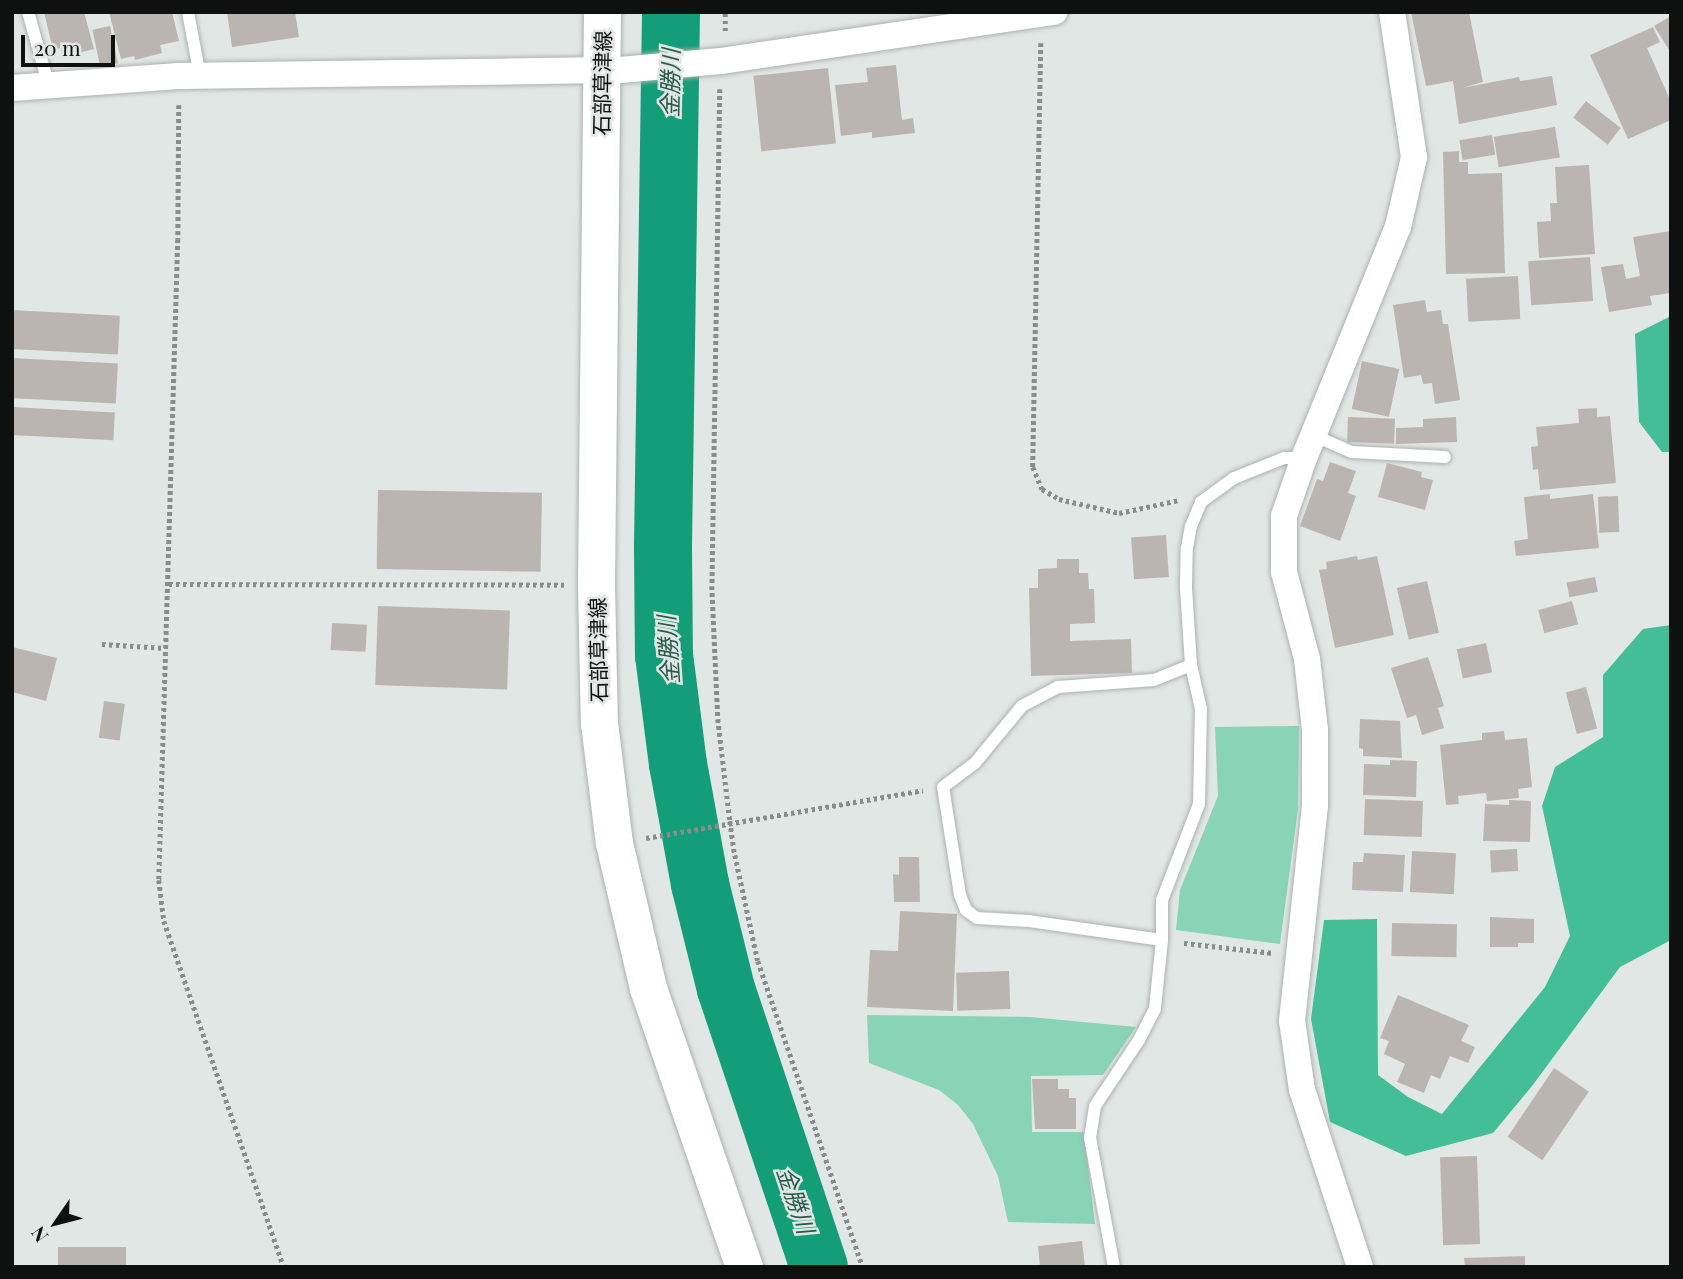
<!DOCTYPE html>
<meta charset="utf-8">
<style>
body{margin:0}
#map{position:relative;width:1683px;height:1279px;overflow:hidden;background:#e1e7e4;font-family:"Playfair Display","Noto Sans JP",serif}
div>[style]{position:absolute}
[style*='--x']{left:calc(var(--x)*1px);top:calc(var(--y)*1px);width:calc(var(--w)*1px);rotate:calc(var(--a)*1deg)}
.green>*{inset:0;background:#89d3b7}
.forest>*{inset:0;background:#44be96}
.river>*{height:58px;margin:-29px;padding:0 29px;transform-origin:29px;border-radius:29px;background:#139e79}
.building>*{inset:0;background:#bbb5b2;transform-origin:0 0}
.path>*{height:4.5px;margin-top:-2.25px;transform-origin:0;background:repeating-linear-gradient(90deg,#888c8a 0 3.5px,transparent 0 7px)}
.roads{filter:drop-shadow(0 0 2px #acb2b0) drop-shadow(0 0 2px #acb2b0)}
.service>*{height:12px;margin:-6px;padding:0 6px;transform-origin:6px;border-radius:6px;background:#fff}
.minor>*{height:26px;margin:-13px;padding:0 13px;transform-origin:13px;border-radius:13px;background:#fff}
.secondary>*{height:37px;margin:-18.5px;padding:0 18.5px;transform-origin:18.5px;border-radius:18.5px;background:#fff}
span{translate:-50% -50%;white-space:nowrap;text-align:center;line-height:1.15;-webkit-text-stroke:5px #e1e7e4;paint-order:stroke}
.street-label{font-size:21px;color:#0f1110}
.water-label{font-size:23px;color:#295a49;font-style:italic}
.frame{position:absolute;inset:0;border:14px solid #0f1110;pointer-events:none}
.north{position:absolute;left:21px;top:1188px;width:70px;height:70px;-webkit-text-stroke:5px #e1e7e4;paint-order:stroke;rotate:235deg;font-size:19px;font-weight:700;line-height:28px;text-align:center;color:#0f1110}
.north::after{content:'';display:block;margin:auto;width:24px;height:32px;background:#0f1110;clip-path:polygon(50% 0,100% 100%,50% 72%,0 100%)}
.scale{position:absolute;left:21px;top:35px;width:94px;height:32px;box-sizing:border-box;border:4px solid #0f1110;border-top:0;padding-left:9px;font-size:21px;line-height:24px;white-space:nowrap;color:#0f1110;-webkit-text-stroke:5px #e1e7e4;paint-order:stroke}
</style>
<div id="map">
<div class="green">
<i style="clip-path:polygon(1299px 726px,1298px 809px,1280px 944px,1176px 930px,1180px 890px,1218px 796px,1215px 727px)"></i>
<i style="clip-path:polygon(867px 1015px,1030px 1017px,1136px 1027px,1103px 1075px,1031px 1076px,1032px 1132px,1084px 1132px,1095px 1224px,1008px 1222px,998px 1176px,973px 1124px,958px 1105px,939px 1090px,869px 1063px)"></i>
</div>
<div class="forest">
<i style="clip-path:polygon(1671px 316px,1671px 452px,1662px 452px,1639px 422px,1635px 334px)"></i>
<i style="clip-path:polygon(1671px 625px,1671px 940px,1620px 967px,1532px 1086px,1493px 1133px,1406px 1156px,1330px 1122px,1311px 1019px,1324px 920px,1377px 919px,1378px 1075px,1408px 1097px,1442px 1114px,1545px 987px,1570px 936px,1542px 806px,1555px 767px,1603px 737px,1603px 675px,1643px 629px)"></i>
</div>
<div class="river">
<i style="--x:671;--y:12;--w:536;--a:90.86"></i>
<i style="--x:663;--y:548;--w:107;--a:89.5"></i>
<i style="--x:664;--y:655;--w:110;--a:82.7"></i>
<i style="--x:678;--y:764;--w:122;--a:79.6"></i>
<i style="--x:700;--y:884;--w:108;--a:76.1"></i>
<i style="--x:726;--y:989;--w:293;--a:71.5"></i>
</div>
<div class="building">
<i style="clip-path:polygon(44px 12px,84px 12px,94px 49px,63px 57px,61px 48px,53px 50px)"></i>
<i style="clip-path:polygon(109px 12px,172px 12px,179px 41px,160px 45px,162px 53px,135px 60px,134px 56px,121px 59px)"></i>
<i style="clip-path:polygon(227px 12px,295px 12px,299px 37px,232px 47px)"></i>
<i style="clip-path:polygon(1411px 12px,1469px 12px,1483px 82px,1462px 88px,1519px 77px,1520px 81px,1552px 76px,1557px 105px,1459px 124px,1453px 81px,1426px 86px)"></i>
<i style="clip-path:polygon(1671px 16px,1671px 53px,1654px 26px)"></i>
<i style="left:110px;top:26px;width:38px;height:18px;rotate:78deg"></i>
<i style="clip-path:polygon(1653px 27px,1660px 42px,1647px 48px,1671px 102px,1671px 120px,1628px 139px,1590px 55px)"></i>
<i style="clip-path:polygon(896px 65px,902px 120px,913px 118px,915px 133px,872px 138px,872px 132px,841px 136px,835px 85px,868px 82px,866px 68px)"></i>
<i style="left:828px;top:68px;width:76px;height:75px;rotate:84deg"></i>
<i style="left:1586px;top:101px;width:44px;height:21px;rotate:38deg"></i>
<i style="left:1555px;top:127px;width:31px;height:62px;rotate:81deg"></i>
<i style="left:1492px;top:135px;width:20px;height:33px;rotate:81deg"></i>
<i style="clip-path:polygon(1459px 151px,1459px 162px,1468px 162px,1468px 174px,1502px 173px,1505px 273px,1446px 274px,1443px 152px)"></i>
<i style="clip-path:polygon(1589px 165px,1595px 254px,1539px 258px,1537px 222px,1551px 221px,1550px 203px,1557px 203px,1555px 167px)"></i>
<i style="clip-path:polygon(1671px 231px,1671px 293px,1650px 296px,1652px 305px,1609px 312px,1601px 267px,1623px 264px,1626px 279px,1640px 276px,1633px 237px)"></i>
<i style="left:1590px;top:257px;width:44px;height:62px;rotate:86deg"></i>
<i style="left:1518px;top:276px;width:43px;height:52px;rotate:87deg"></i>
<i style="clip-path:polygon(1425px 300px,1427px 312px,1441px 310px,1443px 324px,1448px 324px,1460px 400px,1435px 404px,1432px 383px,1423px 384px,1421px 375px,1404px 378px,1393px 305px)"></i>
<i style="left:12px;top:310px;width:108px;height:39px;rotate:3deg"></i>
<i style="left:12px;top:358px;width:106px;height:40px;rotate:3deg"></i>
<i style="left:1362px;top:361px;width:38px;height:49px;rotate:12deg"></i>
<i style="left:12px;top:407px;width:103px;height:28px;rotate:3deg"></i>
<i style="clip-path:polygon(1597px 408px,1597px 417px,1610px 416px,1616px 483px,1540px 490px,1538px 469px,1533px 470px,1531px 447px,1538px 446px,1536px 427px,1579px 423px,1578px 409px)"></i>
<i style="left:1348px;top:417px;width:47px;height:25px;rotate:2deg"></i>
<i style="clip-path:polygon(1456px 417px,1457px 442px,1396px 444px,1396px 428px,1423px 427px,1423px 419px)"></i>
<i style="clip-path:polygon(1330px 462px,1356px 471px,1348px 493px,1356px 496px,1340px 541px,1300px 526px,1317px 479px,1323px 481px)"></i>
<i style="clip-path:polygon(1387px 463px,1422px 472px,1421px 477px,1433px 480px,1425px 510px,1378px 497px)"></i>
<i style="left:378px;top:490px;width:164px;height:79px;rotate:1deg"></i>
<i style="clip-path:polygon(1550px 494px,1550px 499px,1593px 494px,1599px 548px,1516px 556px,1514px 541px,1528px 539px,1524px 497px)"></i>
<i style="left:1618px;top:496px;width:36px;height:20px;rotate:88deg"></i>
<i style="left:1166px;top:535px;width:42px;height:35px;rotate:86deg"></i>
<i style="clip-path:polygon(1357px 556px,1358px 560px,1377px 556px,1394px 635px,1335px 648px,1319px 570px,1327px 569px,1326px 562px)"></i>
<i style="clip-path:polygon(1057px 559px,1079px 559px,1079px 573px,1088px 573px,1089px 589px,1094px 589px,1095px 623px,1070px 624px,1070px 641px,1131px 639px,1132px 673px,1031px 676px,1029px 588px,1038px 588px,1038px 569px,1057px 568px)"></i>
<i style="left:1595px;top:577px;width:15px;height:29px;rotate:79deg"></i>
<i style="left:1427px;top:581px;width:53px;height:31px;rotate:77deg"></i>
<i style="left:1572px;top:601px;width:24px;height:35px;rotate:75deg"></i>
<i style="left:378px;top:606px;width:132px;height:79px;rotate:2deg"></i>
<i style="left:332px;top:623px;width:35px;height:27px;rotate:3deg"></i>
<i style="left:1486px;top:643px;width:30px;height:30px;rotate:78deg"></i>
<i style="clip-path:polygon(12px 647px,57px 658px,46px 701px,12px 692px)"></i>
<i style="clip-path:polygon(1428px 657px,1444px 706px,1438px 708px,1444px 728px,1422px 735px,1416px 715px,1407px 718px,1391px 668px)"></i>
<i style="left:1586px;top:687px;width:43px;height:21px;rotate:75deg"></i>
<i style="left:104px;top:701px;width:21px;height:37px;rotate:8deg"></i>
<i style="clip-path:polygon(1360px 719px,1400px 721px,1402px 758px,1363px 756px,1363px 749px,1359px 748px)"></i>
<i style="clip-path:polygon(1504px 731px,1505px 740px,1527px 738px,1532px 787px,1518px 789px,1519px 798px,1487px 801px,1486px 793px,1458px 796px,1459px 804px,1446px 805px,1440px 745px,1482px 740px,1482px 733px)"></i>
<i style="clip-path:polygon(1390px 760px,1417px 761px,1416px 797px,1363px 795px,1364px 764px,1390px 765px)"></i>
<i style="left:1365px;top:799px;width:58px;height:36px;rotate:2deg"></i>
<i style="clip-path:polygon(1509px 800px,1531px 801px,1530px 842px,1483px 841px,1485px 804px,1509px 805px)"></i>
<i style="left:1517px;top:849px;width:22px;height:27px;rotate:87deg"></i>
<i style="left:1412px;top:851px;width:44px;height:41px;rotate:3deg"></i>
<i style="clip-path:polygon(1364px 853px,1405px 855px,1403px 892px,1352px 890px,1353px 862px,1363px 862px)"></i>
<i style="clip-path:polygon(899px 857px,919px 857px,920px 902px,894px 902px,893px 874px,899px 875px)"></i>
<i style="clip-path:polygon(900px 911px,957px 914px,953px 1011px,867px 1007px,870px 950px,898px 951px)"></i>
<i style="clip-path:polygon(1490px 917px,1534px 919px,1534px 943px,1518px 943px,1518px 947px,1490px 947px)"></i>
<i style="left:1392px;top:923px;width:65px;height:33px;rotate:1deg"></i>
<i style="left:1009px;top:971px;width:38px;height:53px;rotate:88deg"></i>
<i style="clip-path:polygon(1398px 995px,1469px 1025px,1461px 1041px,1475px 1047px,1468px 1063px,1450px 1056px,1440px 1079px,1431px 1075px,1424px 1093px,1397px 1082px,1405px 1064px,1384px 1054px,1389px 1041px,1380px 1038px)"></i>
<i style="left:1554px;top:1068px;width:42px;height:83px;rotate:34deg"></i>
<i style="clip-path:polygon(1032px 1079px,1058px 1079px,1058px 1089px,1069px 1089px,1069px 1098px,1076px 1098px,1076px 1129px,1035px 1129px)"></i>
<i style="left:1477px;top:1156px;width:88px;height:37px;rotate:88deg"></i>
<i style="clip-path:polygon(1082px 1241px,1085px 1267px,1040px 1267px,1038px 1246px)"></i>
<i style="left:58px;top:1247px;width:68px;height:20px"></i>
<i style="clip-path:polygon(1525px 1256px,1525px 1267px,1465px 1267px,1464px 1258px)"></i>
</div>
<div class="path">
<i style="--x:725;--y:31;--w:19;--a:-90"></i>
<i style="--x:1041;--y:43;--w:424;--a:91.1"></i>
<i style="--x:1033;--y:467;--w:24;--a:68"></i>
<i style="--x:1042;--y:489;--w:20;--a:30"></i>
<i style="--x:1059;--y:499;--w:62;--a:13.1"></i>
<i style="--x:1119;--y:513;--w:61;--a:-12.2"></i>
<i style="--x:720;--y:89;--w:497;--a:90.9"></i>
<i style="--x:712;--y:586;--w:133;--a:87.4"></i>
<i style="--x:718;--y:719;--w:103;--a:83.3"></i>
<i style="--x:730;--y:821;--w:34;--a:82"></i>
<i style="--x:735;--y:855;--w:108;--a:77.8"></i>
<i style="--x:758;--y:961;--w:324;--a:71.1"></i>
<i style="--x:179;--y:105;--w:134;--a:90.4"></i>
<i style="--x:178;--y:239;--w:641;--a:91.7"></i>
<i style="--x:159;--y:880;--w:41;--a:83"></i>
<i style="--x:164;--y:921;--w:366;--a:70.9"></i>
<i style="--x:169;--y:584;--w:395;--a:0.1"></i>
<i style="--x:102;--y:644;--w:63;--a:3.6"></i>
<i style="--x:646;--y:838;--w:281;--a:-9.8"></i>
<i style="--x:1184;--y:943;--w:90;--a:6.4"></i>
</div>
<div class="roads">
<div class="service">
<i style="--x:28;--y:12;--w:77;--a:74.2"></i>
<i style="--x:188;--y:12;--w:65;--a:79.4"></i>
<i style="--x:1315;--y:436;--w:40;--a:23.4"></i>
<i style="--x:1352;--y:452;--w:93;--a:3.1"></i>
<i style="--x:1162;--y:940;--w:134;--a:-171.9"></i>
<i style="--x:1029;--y:921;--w:52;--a:-176.7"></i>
<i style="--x:977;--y:918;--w:14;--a:-144"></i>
<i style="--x:966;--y:910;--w:16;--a:-112"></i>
<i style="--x:960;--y:895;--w:109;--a:-98.9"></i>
<i style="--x:943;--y:787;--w:40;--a:-37"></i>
<i style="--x:975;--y:763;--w:74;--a:-50.5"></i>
<i style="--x:1022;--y:706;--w:41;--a:-27.8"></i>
<i style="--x:1058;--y:687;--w:96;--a:-4.2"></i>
<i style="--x:1154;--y:680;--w:40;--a:-22"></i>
<i style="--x:1114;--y:1267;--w:131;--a:-100.5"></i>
<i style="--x:1090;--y:1138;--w:32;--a:-81"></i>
<i style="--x:1095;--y:1106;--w:79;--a:-56.3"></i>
<i style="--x:1139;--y:1040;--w:36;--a:-63"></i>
<i style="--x:1155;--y:1008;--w:68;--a:-84.1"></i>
<i style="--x:1162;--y:940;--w:40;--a:-90"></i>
<i style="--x:1162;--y:900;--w:103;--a:-68.9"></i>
<i style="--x:1199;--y:804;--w:95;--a:-88.8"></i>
<i style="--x:1201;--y:709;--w:45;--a:-102.8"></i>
<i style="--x:1191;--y:665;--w:78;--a:-93.7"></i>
<i style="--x:1186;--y:587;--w:39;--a:-89"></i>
<i style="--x:1187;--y:548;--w:22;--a:-80"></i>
<i style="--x:1191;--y:526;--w:26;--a:-67"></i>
<i style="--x:1201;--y:502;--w:41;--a:-36"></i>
<i style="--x:1234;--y:478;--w:54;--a:-21.8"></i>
<i style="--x:1284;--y:458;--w:20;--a:0"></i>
</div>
<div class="minor">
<i style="--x:12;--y:88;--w:167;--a:-4.1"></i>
<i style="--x:179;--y:76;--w:441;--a:-0.8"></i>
<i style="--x:620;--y:70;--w:101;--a:-5.1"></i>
<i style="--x:721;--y:61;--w:337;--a:-8.4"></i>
<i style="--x:1360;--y:1267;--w:186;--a:-108.1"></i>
<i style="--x:1302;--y:1090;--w:70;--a:-98.2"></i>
<i style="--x:1292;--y:1021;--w:217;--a:-83.9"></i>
<i style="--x:1315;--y:805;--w:75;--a:-90"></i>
<i style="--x:1315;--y:730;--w:71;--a:-96.4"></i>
<i style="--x:1307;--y:659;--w:90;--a:-104.8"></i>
<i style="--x:1284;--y:572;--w:56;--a:-90"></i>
<i style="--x:1284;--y:516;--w:61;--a:-71"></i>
<i style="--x:1304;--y:458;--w:249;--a:-67.9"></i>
<i style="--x:1398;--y:227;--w:72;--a:-77.1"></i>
<i style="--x:1414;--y:157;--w:147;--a:-98.6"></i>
</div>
<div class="secondary">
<i style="--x:602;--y:12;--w:573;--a:90.6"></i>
<i style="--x:596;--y:585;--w:138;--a:88.8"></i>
<i style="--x:599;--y:723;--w:121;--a:82.9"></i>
<i style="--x:614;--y:843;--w:149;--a:76.8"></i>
<i style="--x:648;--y:988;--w:295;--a:71"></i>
</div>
</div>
<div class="street-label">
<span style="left:601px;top:83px;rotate:-89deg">石部草津線</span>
<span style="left:597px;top:650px;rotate:-91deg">石部草津線</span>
</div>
<div class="water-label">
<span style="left:670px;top:83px;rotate:-89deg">金勝川</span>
<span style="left:668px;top:650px;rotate:-94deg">金勝川</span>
<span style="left:796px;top:1200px;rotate:71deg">金勝川</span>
</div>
<div class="frame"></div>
<div class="north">N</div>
<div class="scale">20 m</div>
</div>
